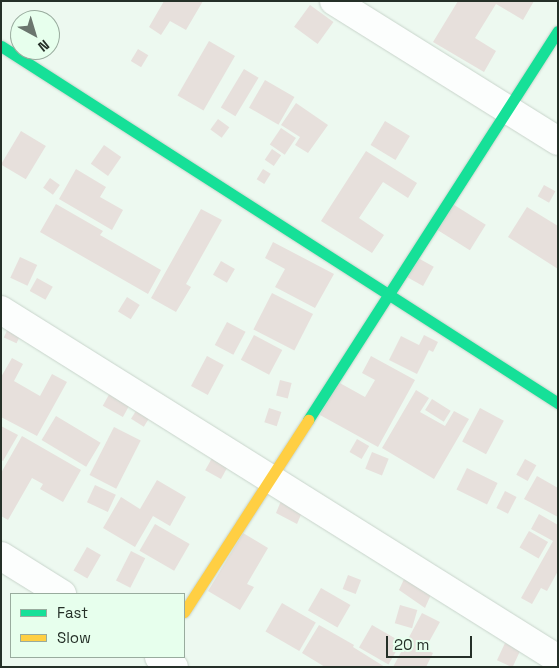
<!DOCTYPE html>
<style>
body{margin:0}
#map{position:relative;width:559px;height:668px;overflow:hidden;background:#edf9f0;font-family:"Space Grotesk",sans-serif}
div>[style]{position:absolute}
[style*='--x']{left:calc(var(--x)*1px);top:calc(var(--y)*1px);width:calc(var(--w)*1px);rotate:calc(var(--a)*1deg)}
.building>*{inset:0;background:#e7e0dc;transform-origin:0 0}
.roads{filter:drop-shadow(0 0 1px #c8d4cb) drop-shadow(0 0 1px #c8d4cb)}
.street>*{height:28px;margin:-14px;padding:0 14px;transform-origin:14px;border-radius:14px;background:#fcfefd}
.fast>*{height:11px;margin:-5.5px;padding:0 5.5px;transform-origin:5.5px;border-radius:5.5px;background:#16e098}
.slow>*{height:11px;margin:-5.5px;padding:0 5.5px;transform-origin:5.5px;border-radius:5.5px;background:#ffcf43}
span{translate:-50% -50%;white-space:nowrap;text-align:center;line-height:1.15;-webkit-text-stroke:5px #e7ffed;paint-order:stroke}
.frame{position:absolute;inset:0;border:2px solid #253028;pointer-events:none}
.legend{position:absolute;left:10px;top:593px;width:175px;height:65px;box-sizing:border-box;background:#e7ffed;border:1px solid #99ac9e;margin:0;padding:6px 9px;list-style:none;font-size:15px;color:#253028}
.legend li{display:flex;align-items:center;gap:10px;height:25px}
.legend b{width:25px;border:1px solid #99ac9e}
.north{position:absolute;left:10px;top:10px;width:50px;height:50px;box-sizing:border-box;background:#e7ffed;border:1px solid #99ac9e;border-radius:50%;rotate:141deg;font-size:14px;font-weight:700;line-height:20px;text-align:center;color:#253028}
.north::after{content:'';display:block;margin:auto;width:18px;height:22px;background:#6b766e;clip-path:polygon(50% 0,100% 100%,50% 72%,0 100%)}
.scale{position:absolute;left:386px;top:636px;width:86px;height:22px;box-sizing:border-box;border:2px solid #253028;border-top:0;padding-left:6px;font-size:15px;line-height:18px;white-space:nowrap;color:#253028;-webkit-text-stroke:4px #e7ffed;paint-order:stroke}
</style>
<div id="map">
<div class="building">
<i style="clip-path:polygon(164px 1px,203px 1px,186px 30px,170px 21px,161px 35px,149px 27px)"></i>
<i style="clip-path:polygon(458px 1px,534px 1px,523px 20px,496px 4px,475px 38px,496px 51px,484px 72px,433px 42px)"></i>
<i style="left:310px;top:5px;width:29px;height:27px;rotate:36deg"></i>
<i style="left:209px;top:41px;width:30px;height:63px;rotate:30deg"></i>
<i style="left:138px;top:49px;width:12px;height:14px;rotate:31deg"></i>
<i style="left:244px;top:69px;width:17px;height:45px;rotate:31deg"></i>
<i style="left:265px;top:80px;width:34px;height:32px;rotate:30deg"></i>
<i style="clip-path:polygon(296px 103px,328px 125px,308px 153px,295px 145px,300px 137px,281px 125px)"></i>
<i style="left:218px;top:119px;width:14px;height:13px;rotate:36deg"></i>
<i style="left:385px;top:121px;width:29px;height:28px;rotate:31deg"></i>
<i style="left:281px;top:128px;width:18px;height:20px;rotate:34deg"></i>
<i style="left:21px;top:131px;width:29px;height:39px;rotate:31deg"></i>
<i style="left:104px;top:145px;width:21px;height:23px;rotate:35deg"></i>
<i style="left:272px;top:149px;width:11px;height:13px;rotate:34deg"></i>
<i style="clip-path:polygon(366px 151px,417px 183px,408px 198px,383px 182px,359px 218px,384px 235px,372px 253px,321px 221px)"></i>
<i style="clip-path:polygon(76px 169px,106px 187px,100px 197px,123px 210px,112px 230px,59px 199px)"></i>
<i style="left:263px;top:169px;width:9px;height:12px;rotate:32deg"></i>
<i style="left:50px;top:178px;width:12px;height:12px;rotate:35deg"></i>
<i style="left:544px;top:185px;width:13px;height:13px;rotate:29deg"></i>
<i style="left:451px;top:203px;width:41px;height:30px;rotate:32deg"></i>
<i style="clip-path:polygon(56px 204px,103px 231px,100px 235px,161px 270px,148px 294px,40px 232px)"></i>
<i style="clip-path:polygon(527px 207px,558px 226px,558px 269px,508px 237px)"></i>
<i style="clip-path:polygon(201px 209px,222px 220px,186px 284px,191px 287px,176px 312px,151px 298px)"></i>
<i style="clip-path:polygon(273px 242px,334px 274px,315px 308px,275px 287px,285px 269px,265px 258px)"></i>
<i style="left:20px;top:257px;width:19px;height:23px;rotate:25deg"></i>
<i style="left:418px;top:258px;width:18px;height:22px;rotate:29deg"></i>
<i style="left:221px;top:261px;width:16px;height:16px;rotate:30deg"></i>
<i style="left:37px;top:278px;width:18px;height:15px;rotate:29deg"></i>
<i style="left:272px;top:293px;width:46px;height:41px;rotate:27deg"></i>
<i style="left:127px;top:297px;width:15px;height:17px;rotate:32deg"></i>
<i style="left:11px;top:322px;width:14px;height:17px;rotate:25deg"></i>
<i style="left:227px;top:322px;width:21px;height:26px;rotate:28deg"></i>
<i style="left:254px;top:335px;width:32px;height:28px;rotate:28deg"></i>
<i style="clip-path:polygon(424px 335px,438px 342px,433px 352px,429px 350px,417px 374px,389px 360px,401px 336px,419px 345px)"></i>
<i style="left:207px;top:356px;width:19px;height:34px;rotate:28deg"></i>
<i style="clip-path:polygon(371px 356px,415px 380px,378px 447px,320px 415px,338px 382px,365px 397px,375px 380px,362px 373px)"></i>
<i style="clip-path:polygon(12px 358px,23px 364px,14px 381px,40px 396px,52px 374px,67px 382px,37px 436px,1px 417px,1px 377px)"></i>
<i style="left:280px;top:380px;width:12px;height:16px;rotate:14deg"></i>
<i style="clip-path:polygon(416px 390px,429px 398px,420px 412px,445px 426px,454px 411px,469px 419px,434px 479px,382px 448px)"></i>
<i style="left:111px;top:391px;width:23px;height:17px;rotate:29deg"></i>
<i style="left:432px;top:399px;width:22px;height:13px;rotate:32deg"></i>
<i style="left:139px;top:406px;width:15px;height:15px;rotate:32deg"></i>
<i style="left:269px;top:408px;width:13px;height:15px;rotate:18deg"></i>
<i style="left:480px;top:408px;width:27px;height:38px;rotate:28deg"></i>
<i style="left:56px;top:416px;width:52px;height:28px;rotate:31deg"></i>
<i style="clip-path:polygon(1px 426px,18px 435px,3px 461px,1px 460px)"></i>
<i style="left:114px;top:427px;width:30px;height:54px;rotate:27deg"></i>
<i style="clip-path:polygon(22px 436px,81px 470px,63px 502px,40px 489px,43px 484px,32px 478px,8px 520px,1px 516px,1px 473px)"></i>
<i style="left:357px;top:439px;width:14px;height:15px;rotate:30deg"></i>
<i style="left:372px;top:452px;width:18px;height:18px;rotate:22deg"></i>
<i style="left:212px;top:458px;width:18px;height:14px;rotate:29deg"></i>
<i style="left:525px;top:459px;width:13px;height:18px;rotate:29deg"></i>
<i style="left:467px;top:468px;width:34px;height:24px;rotate:26deg"></i>
<i style="clip-path:polygon(537px 476px,558px 488px,558px 517px,524px 499px)"></i>
<i style="clip-path:polygon(157px 480px,186px 497px,170px 526px,153px 516px,135px 547px,103px 528px,121px 497px,140px 509px)"></i>
<i style="left:95px;top:485px;width:23px;height:19px;rotate:25deg"></i>
<i style="left:505px;top:491px;width:13px;height:19px;rotate:27deg"></i>
<i style="clip-path:polygon(281px 501px,303px 510px,297px 524px,276px 513px)"></i>
<i style="clip-path:polygon(539px 514px,558px 525px,558px 571px,547px 591px,541px 588px,532px 604px,521px 598px,553px 541px,531px 529px)"></i>
<i style="left:155px;top:524px;width:40px;height:31px;rotate:30deg"></i>
<i style="left:529px;top:531px;width:22px;height:19px;rotate:30deg"></i>
<i style="clip-path:polygon(243px 533px,268px 548px,247px 584px,254px 587px,240px 610px,208px 591px)"></i>
<i style="left:87px;top:547px;width:16px;height:27px;rotate:30deg"></i>
<i style="left:131px;top:551px;width:16px;height:33px;rotate:27deg"></i>
<i style="left:348px;top:575px;width:14px;height:15px;rotate:21deg"></i>
<i style="clip-path:polygon(405px 577px,433px 590px,425px 608px,399px 590px)"></i>
<i style="left:321px;top:588px;width:34px;height:26px;rotate:30deg"></i>
<i style="left:282px;top:603px;width:39px;height:33px;rotate:30deg"></i>
<i style="left:400px;top:605px;width:18px;height:19px;rotate:16deg"></i>
<i style="clip-path:polygon(422px 613px,440px 622px,425px 649px,433px 653px,426px 667px,393px 667px)"></i>
<i style="clip-path:polygon(319px 625px,354px 645px,353px 647px,385px 667px,325px 667px,302px 653px)"></i>
<i style="left:372px;top:625px;width:34px;height:26px;rotate:30deg"></i>
<i style="left:505px;top:643px;width:17px;height:19px;rotate:25deg"></i>
</div>
<div class="roads">
<div class="street">
<i style="--x:334;--y:1;--w:264;--a:32"></i>
<i style="--x:1;--y:310;--w:657;--a:32.07"></i>
<i style="--x:1;--y:556;--w:72;--a:31.9"></i>
<i style="--x:159;--y:657;--w:18;--a:34"></i>
</div>
<div class="fast">
<i style="--x:1;--y:46;--w:662;--a:32.66"></i>
<i style="--x:308;--y:420;--w:462;--a:-57.3"></i>
</div>
<div class="slow">
<i style="--x:184;--y:612;--w:229;--a:-57.1"></i>
</div>
</div>
<div class="frame"></div>
<ul class="legend">
<li><b style="height:6px;background:#16e098"></b>Fast</li>
<li><b style="height:6px;background:#ffcf43"></b>Slow</li>
</ul>
<div class="north">N</div>
<div class="scale">20 m</div>
</div>
